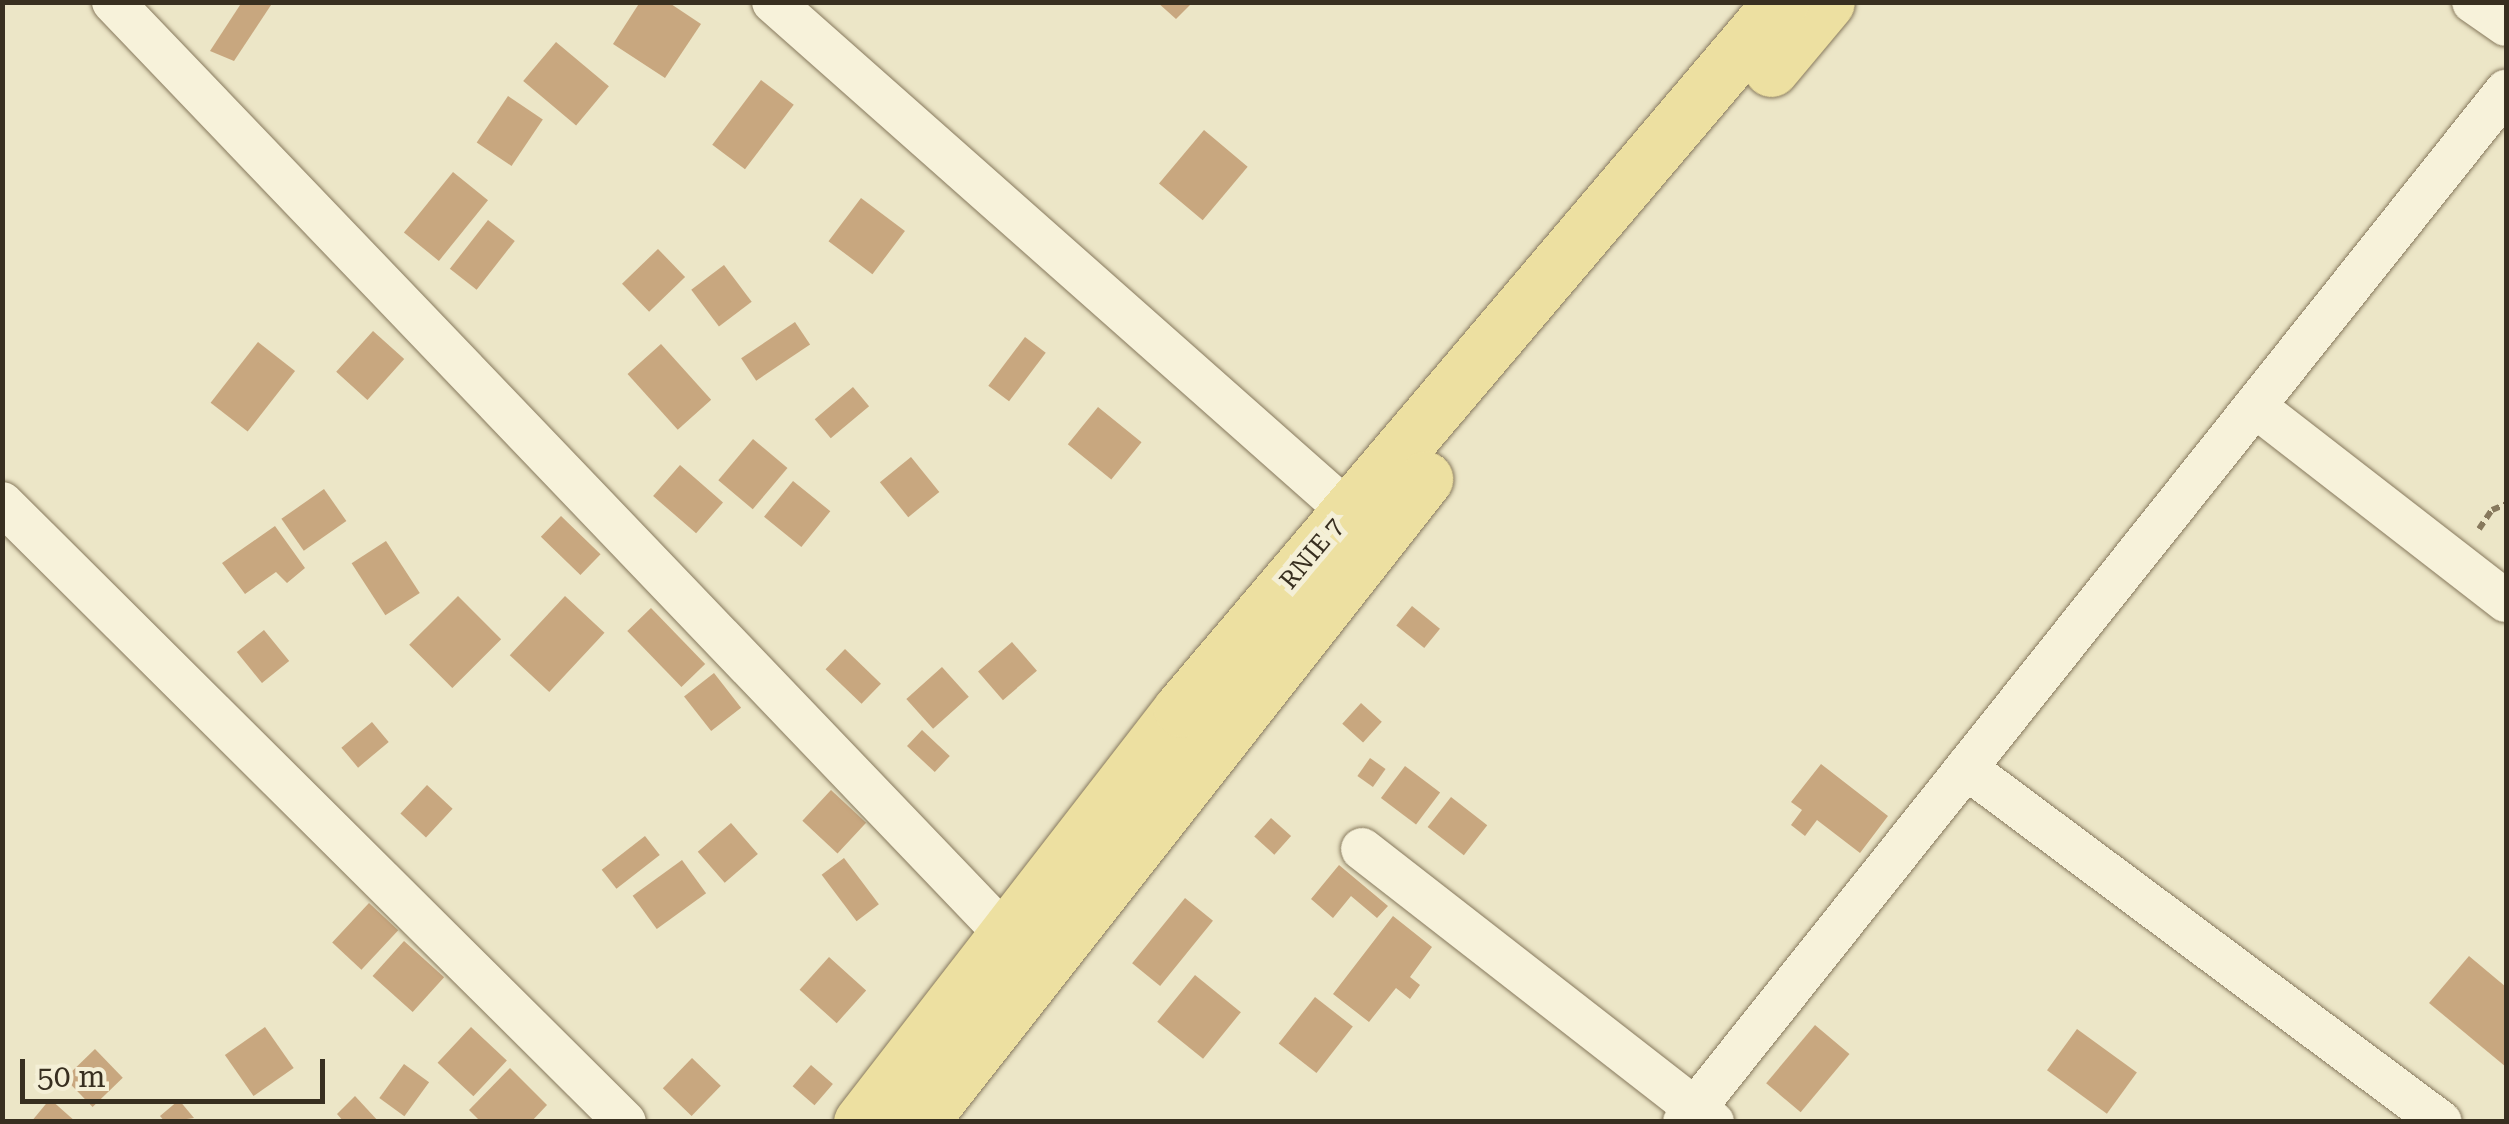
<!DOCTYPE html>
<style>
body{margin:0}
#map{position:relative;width:2509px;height:1124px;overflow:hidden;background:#ece6c7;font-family:"Roboto Serif",serif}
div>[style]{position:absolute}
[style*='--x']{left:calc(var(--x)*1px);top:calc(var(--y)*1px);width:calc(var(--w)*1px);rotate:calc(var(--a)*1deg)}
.building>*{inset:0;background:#c8a77f;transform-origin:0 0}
.path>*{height:6px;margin-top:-3px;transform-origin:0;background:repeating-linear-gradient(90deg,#87795d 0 8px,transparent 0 13px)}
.roads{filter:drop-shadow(0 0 2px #87795d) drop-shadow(0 0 2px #87795d)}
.minor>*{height:42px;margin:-21px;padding:0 21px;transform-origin:21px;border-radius:21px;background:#f7f2da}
.primary>*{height:55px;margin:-27.5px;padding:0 27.5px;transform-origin:27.5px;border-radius:27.5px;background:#ede0a1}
span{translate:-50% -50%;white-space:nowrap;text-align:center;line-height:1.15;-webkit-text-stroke:10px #f4efd6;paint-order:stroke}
.street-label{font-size:25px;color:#382f20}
.frame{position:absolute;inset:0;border:5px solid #382f20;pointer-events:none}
.scale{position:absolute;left:20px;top:1059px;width:305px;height:45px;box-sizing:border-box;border:5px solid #382f20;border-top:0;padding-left:12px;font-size:30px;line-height:35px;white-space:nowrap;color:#382f20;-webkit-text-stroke:8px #f4efd6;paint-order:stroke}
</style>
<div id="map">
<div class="building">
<i style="clip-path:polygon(242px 2px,273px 2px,234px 61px,210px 51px)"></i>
<i style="clip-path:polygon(640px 2px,668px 2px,701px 24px,665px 78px,613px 44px)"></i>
<i style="clip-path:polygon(1157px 2px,1193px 2px,1176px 19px)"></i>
<i style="left:556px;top:42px;width:69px;height:51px;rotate:40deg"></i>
<i style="left:761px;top:80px;width:41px;height:81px;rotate:37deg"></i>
<i style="left:508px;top:96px;width:42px;height:56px;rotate:34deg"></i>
<i style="left:1204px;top:130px;width:57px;height:70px;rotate:40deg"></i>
<i style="left:453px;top:172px;width:45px;height:78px;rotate:39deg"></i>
<i style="left:861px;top:198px;width:55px;height:54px;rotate:37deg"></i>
<i style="left:488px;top:220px;width:34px;height:62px;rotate:38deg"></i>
<i style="left:658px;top:249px;width:39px;height:50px;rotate:46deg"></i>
<i style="left:724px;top:265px;width:46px;height:41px;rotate:53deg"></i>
<i style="left:795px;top:322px;width:27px;height:65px;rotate:56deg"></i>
<i style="left:373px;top:331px;width:42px;height:55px;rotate:42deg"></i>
<i style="left:1025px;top:337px;width:26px;height:61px;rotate:37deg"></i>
<i style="left:258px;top:342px;width:47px;height:77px;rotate:38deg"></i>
<i style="left:661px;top:344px;width:75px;height:45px;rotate:48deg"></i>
<i style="left:853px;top:387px;width:25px;height:50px;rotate:50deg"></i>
<i style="left:1098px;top:407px;width:56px;height:48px;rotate:39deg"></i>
<i style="left:753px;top:439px;width:45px;height:54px;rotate:40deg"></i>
<i style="left:911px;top:457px;width:45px;height:40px;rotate:51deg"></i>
<i style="left:680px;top:465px;width:57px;height:41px;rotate:41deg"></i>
<i style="left:793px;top:481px;width:48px;height:46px;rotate:39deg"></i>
<i style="left:324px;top:489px;width:39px;height:52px;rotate:55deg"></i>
<i style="left:561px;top:516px;width:55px;height:29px;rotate:44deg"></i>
<i style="clip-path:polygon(275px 526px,305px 568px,287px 583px,276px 572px,245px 594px,222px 563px)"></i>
<i style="left:386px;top:541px;width:62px;height:41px;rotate:57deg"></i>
<i style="left:458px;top:596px;width:61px;height:69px;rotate:45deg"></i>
<i style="left:565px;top:596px;width:54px;height:81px;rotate:43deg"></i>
<i style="left:1412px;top:606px;width:36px;height:25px;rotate:39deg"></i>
<i style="left:651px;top:608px;width:78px;height:33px;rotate:46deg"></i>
<i style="left:264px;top:630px;width:40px;height:35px;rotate:51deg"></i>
<i style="left:1012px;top:642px;width:38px;height:45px;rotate:49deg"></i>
<i style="left:845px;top:649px;width:50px;height:28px;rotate:44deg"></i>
<i style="left:942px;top:667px;width:40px;height:48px;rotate:48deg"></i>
<i style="left:714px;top:673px;width:44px;height:38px;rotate:52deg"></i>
<i style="left:1361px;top:703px;width:28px;height:28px;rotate:42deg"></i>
<i style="left:372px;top:722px;width:26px;height:40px;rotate:50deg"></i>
<i style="left:922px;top:730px;width:38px;height:22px;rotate:43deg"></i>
<i style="left:1370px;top:758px;width:19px;height:22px;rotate:35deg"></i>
<i style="clip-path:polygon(1821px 764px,1888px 816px,1860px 853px,1817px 820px,1805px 836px,1791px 825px,1802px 810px,1791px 802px)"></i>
<i style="left:1405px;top:766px;width:44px;height:40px;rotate:37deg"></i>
<i style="left:427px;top:785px;width:35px;height:39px;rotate:43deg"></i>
<i style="left:831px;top:790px;width:48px;height:42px;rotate:43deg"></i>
<i style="left:1451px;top:797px;width:46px;height:38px;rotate:38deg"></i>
<i style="left:1271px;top:818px;width:27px;height:25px;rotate:42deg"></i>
<i style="left:731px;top:823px;width:41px;height:44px;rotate:49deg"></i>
<i style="left:645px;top:836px;width:24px;height:55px;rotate:52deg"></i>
<i style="left:844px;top:858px;width:58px;height:28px;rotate:53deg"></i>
<i style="left:682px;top:860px;width:41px;height:61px;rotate:54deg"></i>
<i style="clip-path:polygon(1339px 865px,1388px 906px,1377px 918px,1351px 896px,1333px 918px,1311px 899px)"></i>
<i style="left:1185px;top:898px;width:36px;height:84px;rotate:39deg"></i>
<i style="left:369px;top:903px;width:40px;height:54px;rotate:43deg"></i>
<i style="clip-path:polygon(1393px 916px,1432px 947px,1410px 977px,1420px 985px,1410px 999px,1396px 988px,1369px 1022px,1333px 994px)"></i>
<i style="left:404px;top:941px;width:54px;height:47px;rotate:42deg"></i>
<i style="clip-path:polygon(2469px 956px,2506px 987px,2506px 1067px,2429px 1003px)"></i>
<i style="left:829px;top:957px;width:50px;height:44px;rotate:42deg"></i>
<i style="left:1195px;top:975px;width:59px;height:60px;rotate:39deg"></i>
<i style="left:1315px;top:997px;width:48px;height:59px;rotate:38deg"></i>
<i style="left:1815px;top:1025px;width:45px;height:76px;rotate:40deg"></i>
<i style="left:265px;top:1027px;width:50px;height:49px;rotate:55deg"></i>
<i style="left:471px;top:1027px;width:49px;height:49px;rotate:43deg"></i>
<i style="left:2077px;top:1029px;width:74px;height:51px;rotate:36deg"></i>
<i style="left:95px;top:1049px;width:40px;height:42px;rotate:46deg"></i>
<i style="left:692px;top:1058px;width:40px;height:42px;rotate:44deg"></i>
<i style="left:404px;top:1064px;width:31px;height:42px;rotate:36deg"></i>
<i style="left:811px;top:1065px;width:29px;height:28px;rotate:41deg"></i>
<i style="clip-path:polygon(510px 1068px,547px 1105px,531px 1122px,481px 1122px,469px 1110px)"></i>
<i style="clip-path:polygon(355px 1096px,379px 1122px,344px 1122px,337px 1114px)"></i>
<i style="clip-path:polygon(50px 1099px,76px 1122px,31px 1122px)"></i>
<i style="clip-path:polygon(179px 1100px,194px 1118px,165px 1122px,160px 1116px)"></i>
</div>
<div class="path">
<i style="--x:2479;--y:529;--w:23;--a:-56"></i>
<i style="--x:2492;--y:510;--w:15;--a:-23"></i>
</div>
<div class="roads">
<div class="minor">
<i style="--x:113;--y:2;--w:1291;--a:46.25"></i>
<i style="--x:773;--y:2;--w:768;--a:41.52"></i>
<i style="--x:2473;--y:2;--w:40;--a:34.9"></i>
<i style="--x:2257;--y:408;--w:315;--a:37.8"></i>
<i style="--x:2;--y:503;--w:878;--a:44.82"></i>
<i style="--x:1966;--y:768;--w:592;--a:36.7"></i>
<i style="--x:1362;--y:849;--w:445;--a:37.9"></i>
<i style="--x:1684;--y:1122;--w:1319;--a:-51.44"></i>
</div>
<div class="primary">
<i style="--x:1771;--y:69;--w:87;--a:-50.1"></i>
<i style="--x:861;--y:1122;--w:522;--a:-52.23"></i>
<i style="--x:1181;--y:709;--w:927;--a:-49.68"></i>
<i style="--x:920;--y:1122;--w:818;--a:-51.85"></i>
</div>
</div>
<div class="street-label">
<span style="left:1312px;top:554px;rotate:-50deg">RNIE 7</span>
</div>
<div class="frame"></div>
<div class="scale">50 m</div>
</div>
